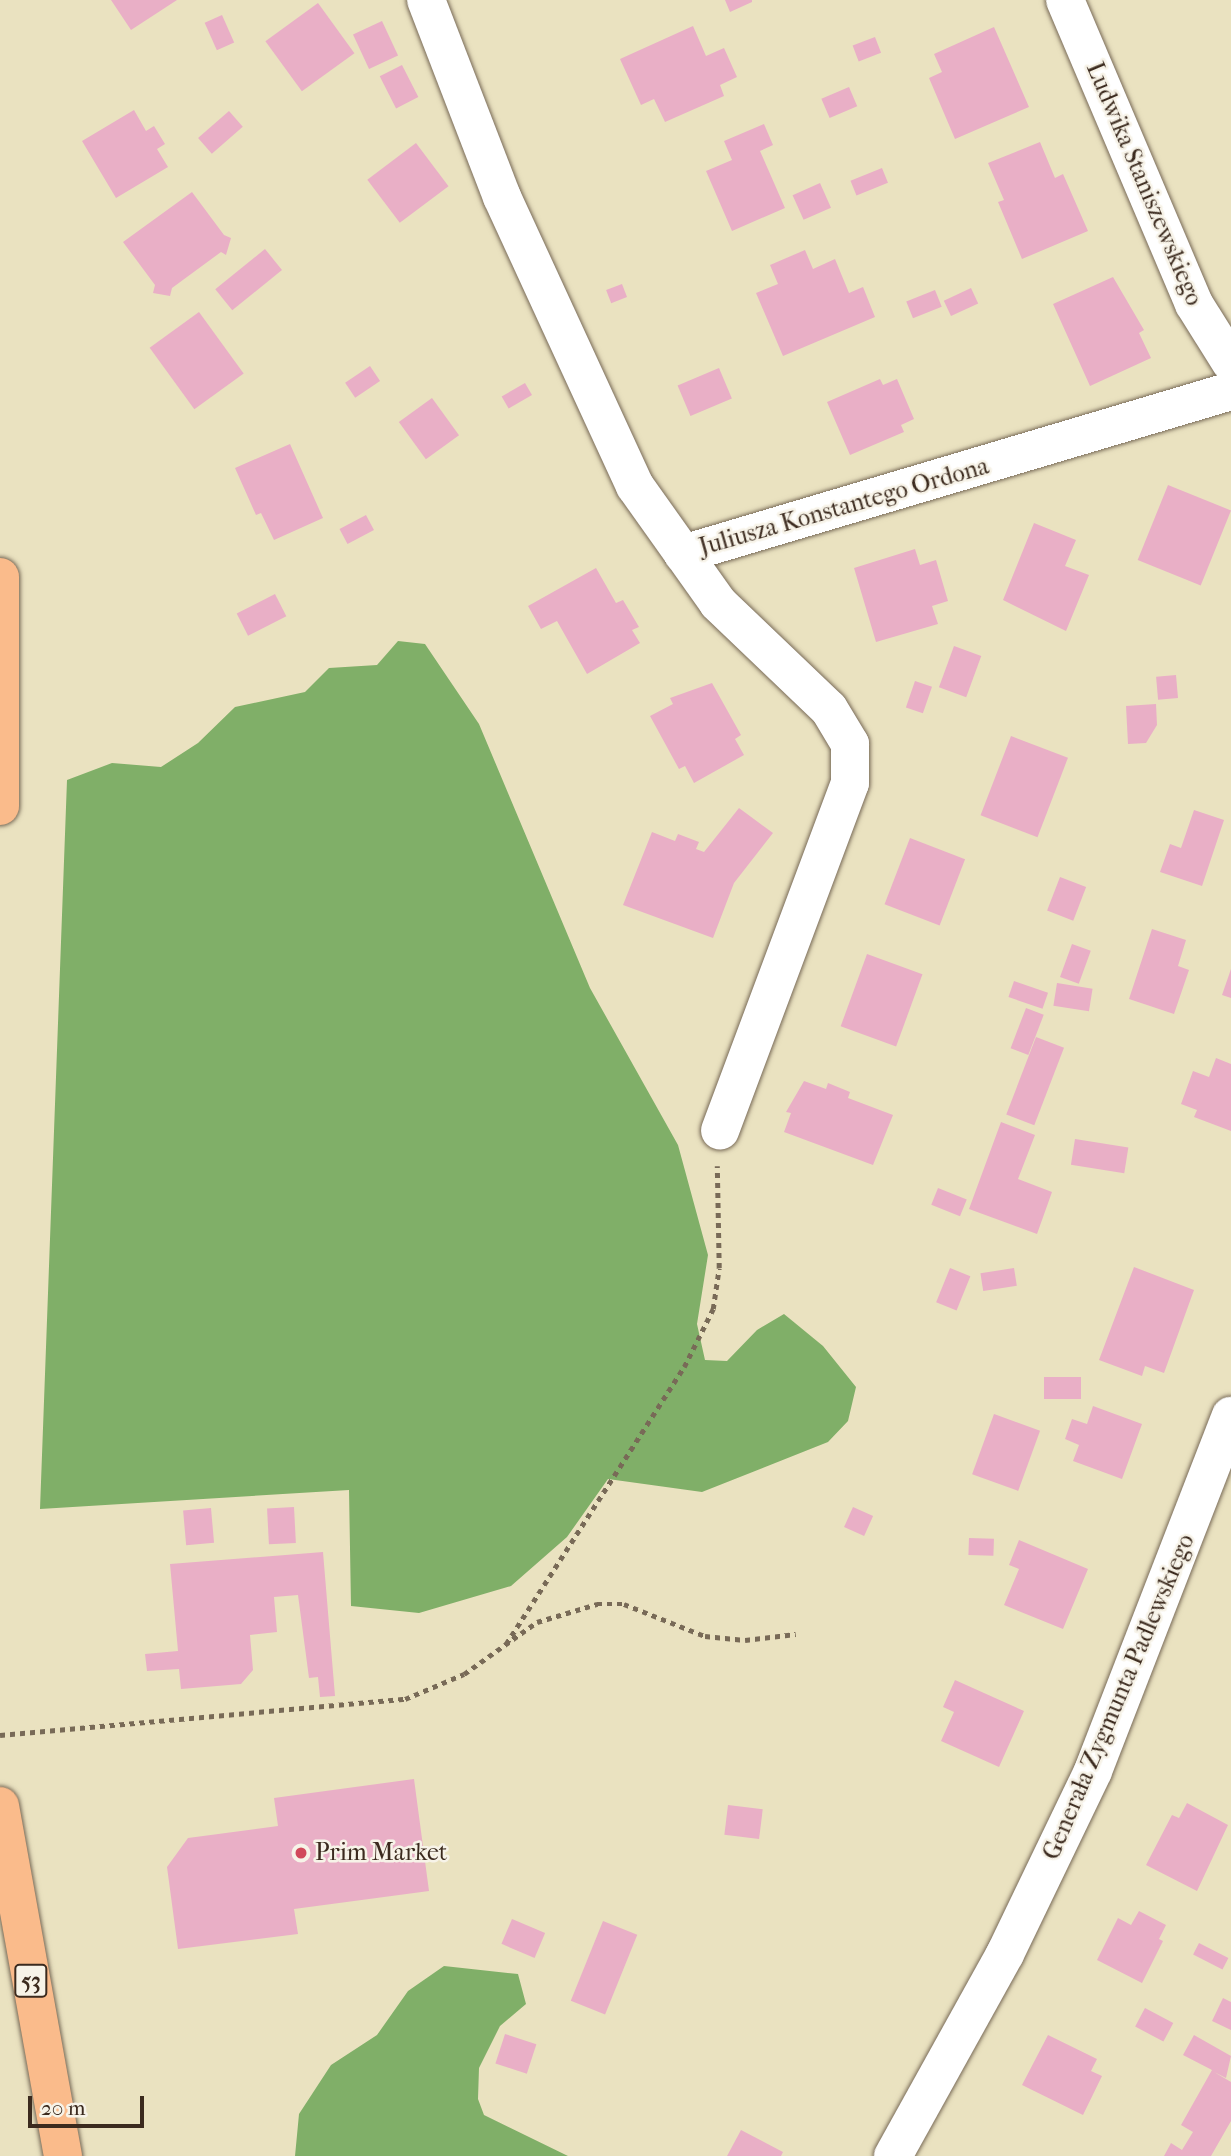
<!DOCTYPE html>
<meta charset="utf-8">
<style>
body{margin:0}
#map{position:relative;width:1231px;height:2156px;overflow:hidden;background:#eae2c0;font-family:"IM FELL French Canon",serif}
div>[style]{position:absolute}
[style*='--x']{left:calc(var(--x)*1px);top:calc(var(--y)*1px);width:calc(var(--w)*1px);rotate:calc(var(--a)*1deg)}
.forest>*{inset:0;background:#80af68}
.building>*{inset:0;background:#e9afc6;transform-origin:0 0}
.path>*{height:4.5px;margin-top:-2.25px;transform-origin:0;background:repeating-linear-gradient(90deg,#786a57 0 5px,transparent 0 10px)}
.roads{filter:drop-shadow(0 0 2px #786a57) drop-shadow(0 0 2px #786a57)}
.minor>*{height:38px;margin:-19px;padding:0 19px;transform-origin:19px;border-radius:19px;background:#fff}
.major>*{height:38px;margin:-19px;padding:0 19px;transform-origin:19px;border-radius:19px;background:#fabb8b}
.dots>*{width:19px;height:19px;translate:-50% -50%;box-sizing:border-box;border:4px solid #f7f3e8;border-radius:50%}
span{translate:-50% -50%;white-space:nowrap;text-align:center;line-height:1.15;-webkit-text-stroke:5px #f7f3e8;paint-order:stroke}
.shield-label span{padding:2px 5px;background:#f7f3e8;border:2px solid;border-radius:5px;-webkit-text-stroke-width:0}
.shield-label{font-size:23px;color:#3b2a1e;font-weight:700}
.street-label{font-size:24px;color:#3b2a1e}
.poi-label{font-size:24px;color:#3b2a1e}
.left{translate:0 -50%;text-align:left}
.scale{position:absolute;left:28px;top:2096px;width:116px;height:32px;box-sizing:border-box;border:4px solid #3b2a1e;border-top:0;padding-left:9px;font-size:21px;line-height:24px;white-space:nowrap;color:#3b2a1e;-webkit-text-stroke:5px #f7f3e8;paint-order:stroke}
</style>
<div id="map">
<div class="forest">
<i style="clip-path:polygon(398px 641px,425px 644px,479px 724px,590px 988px,678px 1145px,708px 1255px,697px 1324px,705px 1360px,727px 1361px,757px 1330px,784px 1314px,823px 1346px,856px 1387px,848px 1421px,828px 1442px,702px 1492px,608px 1479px,567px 1537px,511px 1586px,419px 1613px,351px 1606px,349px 1490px,40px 1509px,67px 780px,112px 763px,161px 767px,198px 743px,235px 707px,305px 692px,329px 668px,377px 665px)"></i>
<i style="clip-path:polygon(444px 1966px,518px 1974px,526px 2004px,500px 2026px,479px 2068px,478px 2099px,484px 2115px,568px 2156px,295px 2156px,299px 2114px,331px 2065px,377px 2035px,408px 1991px)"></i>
</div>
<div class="building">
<i style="clip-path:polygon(111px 0,177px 0,131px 30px)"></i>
<i style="clip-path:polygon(725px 0,752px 0,752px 2px,730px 12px)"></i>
<i style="left:318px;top:3px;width:62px;height:65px;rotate:54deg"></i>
<i style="left:222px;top:15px;width:30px;height:19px;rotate:66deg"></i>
<i style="left:382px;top:21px;width:38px;height:32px;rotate:65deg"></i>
<i style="clip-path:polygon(693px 26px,706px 56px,724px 48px,737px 77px,720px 85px,724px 96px,665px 122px,654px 99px,641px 105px,620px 59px)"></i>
<i style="clip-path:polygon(994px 27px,1029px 107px,955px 139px,929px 78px,942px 72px,934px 54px)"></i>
<i style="left:875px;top:37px;width:17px;height:24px;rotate:69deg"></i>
<i style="left:402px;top:65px;width:36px;height:25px;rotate:63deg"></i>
<i style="left:849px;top:87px;width:21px;height:30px;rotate:67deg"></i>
<i style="clip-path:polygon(134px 110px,146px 131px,154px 126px,165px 144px,157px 149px,168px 167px,116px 198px,82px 141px)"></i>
<i style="left:229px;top:111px;width:21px;height:41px;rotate:49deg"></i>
<i style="clip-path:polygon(764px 124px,773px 145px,760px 151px,785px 208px,732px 231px,706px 171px,732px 160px,724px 141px)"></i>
<i style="clip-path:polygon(1040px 142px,1055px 178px,1063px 174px,1088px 231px,1022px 259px,998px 202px,1004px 200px,988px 163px)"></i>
<i style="left:416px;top:143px;width:54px;height:61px;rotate:53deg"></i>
<i style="left:882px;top:168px;width:16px;height:34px;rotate:68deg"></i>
<i style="left:820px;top:183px;width:27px;height:30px;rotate:66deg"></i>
<i style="clip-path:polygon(192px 192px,224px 235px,231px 238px,226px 255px,221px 252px,172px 288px,170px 296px,153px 293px,155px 285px,123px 242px)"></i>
<i style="left:265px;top:249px;width:27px;height:64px;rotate:51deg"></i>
<i style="clip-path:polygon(805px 250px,813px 269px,835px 259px,849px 293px,863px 287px,875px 317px,783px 356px,756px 293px,778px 284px,770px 265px)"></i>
<i style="clip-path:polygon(1113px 277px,1144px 330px,1139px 333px,1151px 358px,1090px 386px,1053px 304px)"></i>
<i style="left:622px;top:284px;width:14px;height:17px;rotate:69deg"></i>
<i style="left:971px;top:288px;width:17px;height:30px;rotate:65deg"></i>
<i style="left:935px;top:290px;width:18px;height:31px;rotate:68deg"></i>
<i style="left:199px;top:312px;width:76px;height:61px;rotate:54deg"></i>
<i style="left:370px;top:366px;width:18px;height:30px;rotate:56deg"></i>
<i style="left:719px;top:368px;width:33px;height:45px;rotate:67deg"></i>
<i style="clip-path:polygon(880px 379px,883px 385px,897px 379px,914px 419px,901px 425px,904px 432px,850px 455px,827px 402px)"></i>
<i style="left:525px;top:383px;width:14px;height:27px;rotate:60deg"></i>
<i style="left:432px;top:398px;width:46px;height:41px;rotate:54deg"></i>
<i style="clip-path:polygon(290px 444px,323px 518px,274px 540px,261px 513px,256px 515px,235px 468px)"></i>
<i style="left:1168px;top:485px;width:68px;height:81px;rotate:22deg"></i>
<i style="left:366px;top:515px;width:17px;height:30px;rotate:62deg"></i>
<i style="clip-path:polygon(1034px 523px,1076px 540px,1065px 566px,1089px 575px,1066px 631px,1003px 600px)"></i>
<i style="clip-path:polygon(915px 549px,920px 565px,936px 560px,948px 601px,932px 606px,938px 624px,876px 642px,854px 568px)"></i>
<i style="clip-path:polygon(596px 568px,616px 603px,623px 600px,639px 627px,632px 630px,640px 643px,587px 674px,557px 621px,541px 629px,528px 606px)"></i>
<i style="left:275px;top:594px;width:25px;height:43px;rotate:63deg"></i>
<i style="left:954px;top:646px;width:29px;height:44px;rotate:20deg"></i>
<i style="left:1176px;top:675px;width:23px;height:20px;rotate:85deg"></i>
<i style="left:915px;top:681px;width:18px;height:28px;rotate:19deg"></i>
<i style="clip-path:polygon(712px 683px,741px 735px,735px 739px,744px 755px,694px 783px,685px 766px,679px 769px,650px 716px,673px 704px,670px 698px)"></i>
<i style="clip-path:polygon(1156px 704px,1157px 725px,1146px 743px,1128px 744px,1126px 706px)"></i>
<i style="left:1011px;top:736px;width:61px;height:85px;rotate:21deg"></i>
<i style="clip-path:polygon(739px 808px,773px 833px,734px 883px,713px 938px,623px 905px,652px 832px,675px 841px,678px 834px,699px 842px,696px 849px,704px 852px)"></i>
<i style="clip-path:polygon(1194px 810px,1224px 820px,1202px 886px,1160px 872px,1170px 844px,1181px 848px)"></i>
<i style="left:910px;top:838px;width:59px;height:71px;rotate:21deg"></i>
<i style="left:1060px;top:877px;width:28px;height:36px;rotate:21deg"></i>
<i style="clip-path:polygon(1152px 929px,1186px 940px,1178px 966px,1189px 970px,1174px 1014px,1129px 999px)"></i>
<i style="left:1072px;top:944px;width:20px;height:35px;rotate:20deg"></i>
<i style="left:867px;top:954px;width:59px;height:77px;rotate:20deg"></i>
<i style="clip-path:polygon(1231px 969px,1231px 998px,1222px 995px)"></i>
<i style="left:1014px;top:981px;width:36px;height:17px;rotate:19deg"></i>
<i style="left:1057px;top:983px;width:36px;height:23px;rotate:9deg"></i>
<i style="left:1026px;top:1008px;width:19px;height:43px;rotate:21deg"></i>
<i style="left:1036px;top:1037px;width:30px;height:83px;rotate:21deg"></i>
<i style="clip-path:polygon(1216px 1058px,1231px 1064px,1231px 1131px,1194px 1117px,1197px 1110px,1181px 1104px,1193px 1071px,1209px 1077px)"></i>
<i style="clip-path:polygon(804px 1081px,826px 1089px,828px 1083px,850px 1092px,848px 1098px,893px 1115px,873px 1165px,784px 1132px,791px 1113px,786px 1112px)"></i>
<i style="clip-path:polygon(1001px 1122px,1035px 1135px,1018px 1179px,1052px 1192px,1037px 1234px,969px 1209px)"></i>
<i style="left:1075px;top:1139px;width:54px;height:26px;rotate:9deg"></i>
<i style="left:938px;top:1188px;width:31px;height:18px;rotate:22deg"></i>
<i style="clip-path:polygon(1134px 1267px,1194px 1290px,1164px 1373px,1145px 1366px,1142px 1376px,1099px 1360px)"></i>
<i style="left:950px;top:1268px;width:22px;height:37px;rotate:22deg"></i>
<i style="left:1014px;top:1268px;width:18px;height:34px;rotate:81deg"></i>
<i style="left:1044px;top:1377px;width:37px;height:22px"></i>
<i style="clip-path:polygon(1093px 1406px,1142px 1424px,1122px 1479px,1073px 1461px,1079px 1445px,1065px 1439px,1072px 1419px,1087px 1424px)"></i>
<i style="left:994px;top:1414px;width:49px;height:64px;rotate:20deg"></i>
<i style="left:294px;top:1507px;width:36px;height:27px;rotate:87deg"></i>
<i style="left:853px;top:1507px;width:22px;height:22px;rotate:24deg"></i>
<i style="left:211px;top:1508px;width:35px;height:28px;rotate:85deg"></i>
<i style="left:969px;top:1538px;width:25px;height:17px;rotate:2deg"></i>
<i style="clip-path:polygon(1019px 1540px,1088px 1569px,1063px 1629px,1004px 1605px,1019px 1569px,1009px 1565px)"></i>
<i style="clip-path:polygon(323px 1552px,335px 1696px,320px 1697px,318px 1677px,309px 1678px,298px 1595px,274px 1597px,277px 1632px,250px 1635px,253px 1670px,241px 1684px,181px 1689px,179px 1669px,147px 1671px,145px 1654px,178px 1651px,170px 1564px)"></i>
<i style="clip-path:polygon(955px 1680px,1024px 1711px,999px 1767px,941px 1741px,954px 1712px,943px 1707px)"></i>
<i style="clip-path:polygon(414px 1779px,429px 1891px,294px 1909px,298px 1934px,178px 1949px,167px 1867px,188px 1838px,278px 1826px,274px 1798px)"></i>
<i style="clip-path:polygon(1187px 1803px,1228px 1825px,1197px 1891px,1146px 1865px,1172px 1815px,1179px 1818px)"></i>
<i style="left:728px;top:1805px;width:35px;height:30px;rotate:7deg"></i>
<i style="clip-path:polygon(1139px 1911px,1166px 1925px,1159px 1939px,1163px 1941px,1142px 1983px,1097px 1960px,1118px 1918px,1131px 1925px)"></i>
<i style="left:512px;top:1919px;width:36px;height:27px;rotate:23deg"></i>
<i style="left:603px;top:1921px;width:37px;height:86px;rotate:22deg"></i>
<i style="left:1199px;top:1943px;width:33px;height:13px;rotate:27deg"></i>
<i style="clip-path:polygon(1223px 1998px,1231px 2002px,1231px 2030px,1212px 2021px)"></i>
<i style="left:1145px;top:2008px;width:32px;height:21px;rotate:28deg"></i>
<i style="left:505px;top:2034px;width:33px;height:31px;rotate:18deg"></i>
<i style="clip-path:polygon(1048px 2035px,1097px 2059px,1091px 2071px,1102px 2076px,1083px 2115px,1022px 2085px)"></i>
<i style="clip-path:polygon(1194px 2035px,1231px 2056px,1226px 2078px,1214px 2072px,1231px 2082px,1231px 2121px,1211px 2156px,1164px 2156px,1171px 2143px,1182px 2150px,1193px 2132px,1181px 2125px,1212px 2070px,1183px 2055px)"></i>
<i style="clip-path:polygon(741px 2130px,783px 2152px,781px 2156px,727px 2156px)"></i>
</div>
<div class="path">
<i style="--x:506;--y:1644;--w:329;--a:-57.3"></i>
<i style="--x:684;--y:1367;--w:65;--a:-63.4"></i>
<i style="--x:713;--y:1309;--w:41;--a:-81.7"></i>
<i style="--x:719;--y:1268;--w:102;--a:-91.1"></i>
<i style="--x:0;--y:1735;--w:407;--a:-5.1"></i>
<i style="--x:405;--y:1699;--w:64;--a:-23"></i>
<i style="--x:464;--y:1674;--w:90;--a:-35.5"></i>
<i style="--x:537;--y:1622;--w:63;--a:-16.7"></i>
<i style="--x:597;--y:1604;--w:27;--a:0"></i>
<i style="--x:624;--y:1604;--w:87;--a:21.6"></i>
<i style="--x:705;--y:1636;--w:40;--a:5.7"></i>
<i style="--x:745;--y:1640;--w:51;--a:-6.7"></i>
</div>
<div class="roads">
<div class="minor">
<i style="--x:426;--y:0;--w:211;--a:68.9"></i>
<i style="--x:502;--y:197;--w:318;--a:65.3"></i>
<i style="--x:635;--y:486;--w:143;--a:54.6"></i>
<i style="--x:718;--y:603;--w:153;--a:43.7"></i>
<i style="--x:829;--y:709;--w:41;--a:59"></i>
<i style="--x:850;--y:744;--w:39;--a:90"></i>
<i style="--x:850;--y:783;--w:371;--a:110.5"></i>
<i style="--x:1065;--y:0;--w:330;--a:67"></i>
<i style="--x:1194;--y:304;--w:70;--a:57.9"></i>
<i style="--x:683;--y:554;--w:572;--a:-16.56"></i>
<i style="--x:893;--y:2156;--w:231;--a:-61"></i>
<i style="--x:1005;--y:1954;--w:203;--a:-64.3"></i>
<i style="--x:1093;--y:1771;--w:381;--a:-68.8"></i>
</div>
<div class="major">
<i style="--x:0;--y:577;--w:229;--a:90"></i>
<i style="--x:0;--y:1806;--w:356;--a:79.8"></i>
</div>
</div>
<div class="dots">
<i style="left:301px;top:1853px;background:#d1495b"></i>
</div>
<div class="shield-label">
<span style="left:31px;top:1981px">53</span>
</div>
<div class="street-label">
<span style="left:1144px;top:184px;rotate:67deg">Ludwika Staniszewskiego</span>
<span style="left:844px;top:507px;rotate:-16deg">Juliusza Konstantego Ordona</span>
<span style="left:1119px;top:1697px;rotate:-67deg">Generała Zygmunta Padlewskiego</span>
</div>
<div class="poi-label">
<span class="left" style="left:315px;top:1853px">Prim Market</span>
</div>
<div class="scale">20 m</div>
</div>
